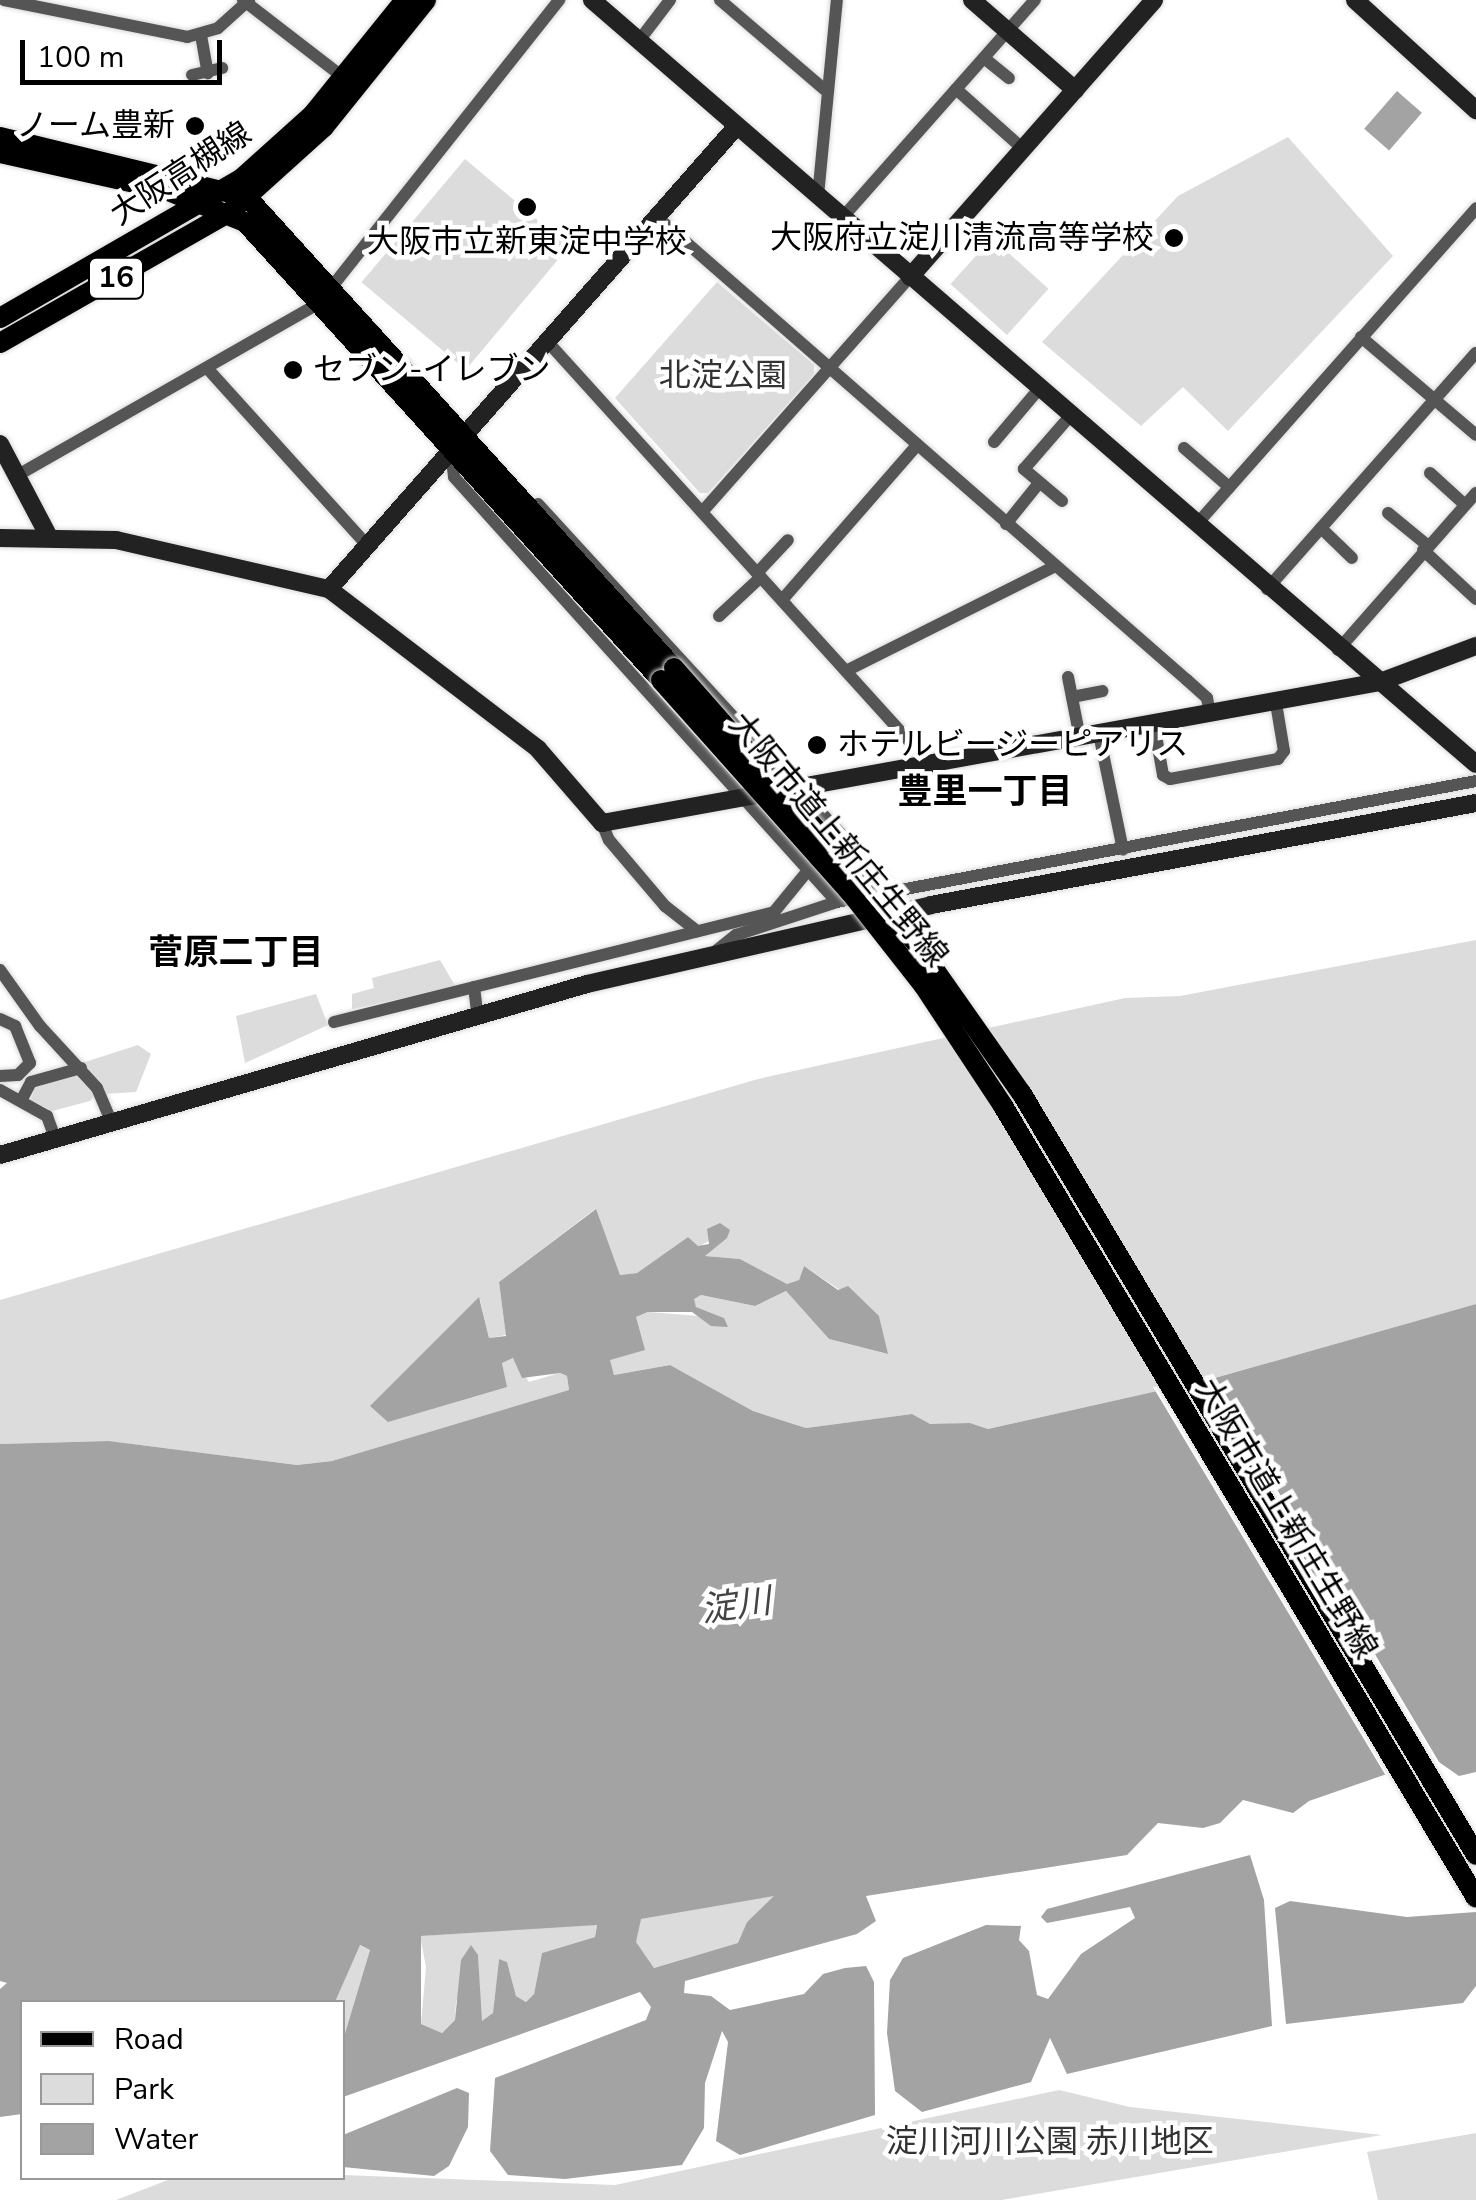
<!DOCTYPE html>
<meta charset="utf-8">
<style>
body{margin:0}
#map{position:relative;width:1476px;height:2200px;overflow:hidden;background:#fff;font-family:"Nunito Sans","Noto Sans JP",sans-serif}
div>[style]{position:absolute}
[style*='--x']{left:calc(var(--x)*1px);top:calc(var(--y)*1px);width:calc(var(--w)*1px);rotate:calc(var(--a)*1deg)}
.green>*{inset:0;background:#dcdcdc;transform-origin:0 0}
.water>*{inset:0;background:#a3a3a3;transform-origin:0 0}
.pier>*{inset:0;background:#fff}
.roads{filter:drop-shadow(0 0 2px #dbdbdb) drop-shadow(0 0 2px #dbdbdb)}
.street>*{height:12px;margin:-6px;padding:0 6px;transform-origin:6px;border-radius:6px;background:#555}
.secondary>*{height:18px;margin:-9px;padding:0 9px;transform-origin:9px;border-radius:9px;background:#222}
.primary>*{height:20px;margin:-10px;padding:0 10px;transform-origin:10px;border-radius:10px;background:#000}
.bridges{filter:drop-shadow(0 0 2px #dbdbdb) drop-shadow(0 0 2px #dbdbdb)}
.primary-bridge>*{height:20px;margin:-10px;padding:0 10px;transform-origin:10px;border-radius:10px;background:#000}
.dots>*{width:28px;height:28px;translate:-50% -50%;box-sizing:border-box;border:5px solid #fff;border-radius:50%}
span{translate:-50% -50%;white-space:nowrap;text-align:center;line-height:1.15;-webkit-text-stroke:9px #fff;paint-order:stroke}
.shield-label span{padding:2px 8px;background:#fff;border:2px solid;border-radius:8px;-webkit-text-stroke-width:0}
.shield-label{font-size:30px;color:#000;font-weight:700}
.poi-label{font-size:32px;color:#000}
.right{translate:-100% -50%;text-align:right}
.left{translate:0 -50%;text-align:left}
.street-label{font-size:32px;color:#000}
.park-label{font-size:32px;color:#333}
.neighbourhood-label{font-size:35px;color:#000;font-weight:700}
.water-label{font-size:35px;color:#444;font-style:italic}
.legend{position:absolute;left:20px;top:2000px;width:325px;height:180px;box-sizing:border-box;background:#fff;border:2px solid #999;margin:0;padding:12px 18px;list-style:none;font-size:30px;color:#000}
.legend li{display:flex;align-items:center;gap:20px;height:50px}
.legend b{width:50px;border:2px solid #999}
.scale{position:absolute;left:20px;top:40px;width:202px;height:45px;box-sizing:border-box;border:5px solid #000;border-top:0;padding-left:12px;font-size:30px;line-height:35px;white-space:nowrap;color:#000;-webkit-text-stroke:8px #fff;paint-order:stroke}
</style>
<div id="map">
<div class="green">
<i style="clip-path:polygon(1288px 137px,1393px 256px,1228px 431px,1183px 387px,1141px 426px,1042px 342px,1178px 196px)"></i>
<i style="left:465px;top:159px;width:136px;height:161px;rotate:40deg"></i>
<i style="left:992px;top:238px;width:76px;height:62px;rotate:42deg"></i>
<i style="clip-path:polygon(717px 282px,814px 365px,814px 374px,708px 493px,700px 493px,615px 398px)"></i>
<i style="clip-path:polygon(1476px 940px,1476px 1304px,1215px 1378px,988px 1429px,970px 1423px,930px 1425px,912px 1414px,806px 1428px,753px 1411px,670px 1365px,614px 1375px,609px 1360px,636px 1317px,649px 1312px,724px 1318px,696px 1307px,693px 1299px,701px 1295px,755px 1306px,786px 1291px,829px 1339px,887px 1354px,879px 1316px,804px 1266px,799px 1280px,787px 1284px,740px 1259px,705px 1256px,729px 1230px,698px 1247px,688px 1237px,637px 1273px,620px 1275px,595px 1209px,499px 1282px,506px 1335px,489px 1338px,480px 1299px,371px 1406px,506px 1387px,502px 1362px,514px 1358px,529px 1382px,559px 1373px,567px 1376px,569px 1390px,332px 1461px,297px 1465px,109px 1441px,0 1444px,0 1300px,758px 1079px,1125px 998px,1180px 996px)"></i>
<i style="clip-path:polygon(440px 960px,456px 987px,352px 1009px,352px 994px,374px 988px,372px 978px)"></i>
<i style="clip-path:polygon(316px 994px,328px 1025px,245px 1063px,236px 1016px)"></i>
<i style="clip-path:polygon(138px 1045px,151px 1054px,136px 1092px,104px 1094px,82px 1063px)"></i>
<i style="clip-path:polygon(76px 1072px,97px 1093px,90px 1101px,52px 1111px,31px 1100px,36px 1084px)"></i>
<i style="clip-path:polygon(776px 1895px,747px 1922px,739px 1943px,654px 1968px,635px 1942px,640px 1919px)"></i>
<i style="clip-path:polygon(597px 1924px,595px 1937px,542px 1953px,534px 1994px,526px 2002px,516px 1996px,507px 1962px,499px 1959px,493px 2014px,481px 2022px,478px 1955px,456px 2002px,455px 2020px,442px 2033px,421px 2024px,426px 1967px,420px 1936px)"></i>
<i style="clip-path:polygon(359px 1945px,370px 1950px,343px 2040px,342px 2002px,335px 2002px)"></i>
<i style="clip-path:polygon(1059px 2090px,1130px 2107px,1382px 2135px,1002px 2200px,116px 2200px,173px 2178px,343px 2175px,615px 2185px)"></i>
<i style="clip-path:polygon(1476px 2133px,1476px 2200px,1378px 2200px,1367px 2152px)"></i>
</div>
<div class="water">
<i style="left:1397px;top:91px;width:33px;height:50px;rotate:41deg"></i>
<i style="clip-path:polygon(evenodd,596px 1209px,620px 1275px,637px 1273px,688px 1237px,698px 1246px,709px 1244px,707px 1229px,720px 1223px,730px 1230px,727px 1238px,705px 1256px,740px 1259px,787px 1284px,799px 1280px,804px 1266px,838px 1290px,848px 1286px,879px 1316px,888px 1354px,829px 1339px,786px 1291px,755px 1306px,701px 1295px,694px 1299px,696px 1307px,724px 1318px,728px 1327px,711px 1326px,692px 1312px,648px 1312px,636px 1317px,645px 1350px,610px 1360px,614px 1375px,670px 1365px,753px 1411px,806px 1428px,912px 1414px,930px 1424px,970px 1423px,988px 1429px,1215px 1378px,1476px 1304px,1476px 1772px,1459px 1776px,1433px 1758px,1309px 1801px,1293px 1813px,1243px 1800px,1220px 1823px,1203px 1828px,1158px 1823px,1127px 1855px,866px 1896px,876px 1921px,857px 1934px,685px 1981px,684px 1993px,711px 1996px,730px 2010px,804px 1994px,823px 1974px,845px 1968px,866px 1966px,874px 1982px,875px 2115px,740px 2155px,716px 2141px,728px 2042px,722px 2031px,705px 2083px,704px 2128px,682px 2165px,565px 2179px,508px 2175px,490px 2151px,495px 2078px,646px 2020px,651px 2007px,640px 1992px,343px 2097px,343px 2040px,370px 1950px,360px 1945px,335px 2002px,22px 2002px,22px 2114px,0 2117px,0 1989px,7px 1983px,0 1981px,0 1444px,109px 1441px,297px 1465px,332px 1461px,569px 1390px,567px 1376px,560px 1373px,522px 1378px,513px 1358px,502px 1363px,507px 1387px,388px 1422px,370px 1406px,479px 1297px,489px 1338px,506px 1336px,499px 1282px,596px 1209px,774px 1896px,747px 1922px,738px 1943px,654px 1968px,636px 1942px,641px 1919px,774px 1896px,596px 1209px,597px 1925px,595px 1937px,542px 1953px,534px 1994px,526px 2002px,516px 1996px,507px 1962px,499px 1959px,493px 2013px,482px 2021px,478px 1955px,471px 1945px,461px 1960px,455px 2020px,442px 2033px,421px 2024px,421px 1936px,597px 1925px)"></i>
<i style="clip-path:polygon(1250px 1855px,1264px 1900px,1272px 2026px,1067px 2074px,1050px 2038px,1031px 2082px,922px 2112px,895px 2091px,887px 2033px,890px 1980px,903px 1958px,986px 1925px,1021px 1926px,1019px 1940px,1029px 1951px,1037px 1995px,1048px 1999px,1081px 1954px,1135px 1918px,1130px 1907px,1047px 1923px,1041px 1917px,1047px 1909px)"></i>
<i style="clip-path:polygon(1290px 1901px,1407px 1917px,1476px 1912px,1476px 1986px,1463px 2003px,1286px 2024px,1275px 1908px)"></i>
<i style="clip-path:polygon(457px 2088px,469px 2093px,468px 2127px,449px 2166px,434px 2176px,343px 2167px,343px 2135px)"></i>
</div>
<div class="pier">
<i style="clip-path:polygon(1209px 1375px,1445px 1772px,1433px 1763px,1389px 1781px,1153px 1387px)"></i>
</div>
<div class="roads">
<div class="street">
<i style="--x:4;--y:0;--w:187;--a:11.4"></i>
<i style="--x:187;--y:37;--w:32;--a:-16"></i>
<i style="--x:218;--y:28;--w:42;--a:-42.1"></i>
<i style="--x:243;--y:0;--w:133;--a:37.6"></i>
<i style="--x:720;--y:0;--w:138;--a:40.6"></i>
<i style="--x:201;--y:35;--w:39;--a:80"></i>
<i style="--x:638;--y:42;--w:53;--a:-52.7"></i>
<i style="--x:984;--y:58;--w:32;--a:39"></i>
<i style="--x:192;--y:75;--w:31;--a:-13"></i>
<i style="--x:956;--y:89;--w:90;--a:41.8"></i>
<i style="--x:818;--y:196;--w:197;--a:-84.5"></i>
<i style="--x:657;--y:217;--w:704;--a:41.14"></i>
<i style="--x:1187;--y:680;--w:27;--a:42"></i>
<i style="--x:1207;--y:698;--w:16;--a:79"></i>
<i style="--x:842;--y:218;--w:291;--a:-48.5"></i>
<i style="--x:1361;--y:337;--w:151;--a:40.4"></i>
<i style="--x:546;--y:340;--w:557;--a:47.84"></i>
<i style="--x:920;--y:753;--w:13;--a:86"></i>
<i style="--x:207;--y:368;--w:236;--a:47.9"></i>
<i style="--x:994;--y:442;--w:70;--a:-49.7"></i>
<i style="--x:1184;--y:448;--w:60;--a:40.9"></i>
<i style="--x:451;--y:452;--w:25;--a:83"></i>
<i style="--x:454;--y:477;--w:572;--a:47.98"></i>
<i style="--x:1430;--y:473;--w:47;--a:42.4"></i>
<i style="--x:18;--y:475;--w:347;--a:-29.7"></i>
<i style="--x:319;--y:303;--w:387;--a:-51.6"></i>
<i style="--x:1062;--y:501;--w:50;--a:-139.9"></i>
<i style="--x:1024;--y:469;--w:70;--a:-49"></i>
<i style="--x:538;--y:504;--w:528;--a:47.46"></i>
<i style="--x:702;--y:512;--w:314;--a:-48.5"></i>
<i style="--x:1388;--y:513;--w:50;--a:39.4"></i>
<i style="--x:1006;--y:524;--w:53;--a:-51.2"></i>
<i style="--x:1196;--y:525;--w:423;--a:-48.5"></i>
<i style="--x:1321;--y:528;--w:43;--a:44.1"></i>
<i style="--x:1423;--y:550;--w:72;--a:42.8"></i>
<i style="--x:757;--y:573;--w:45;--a:-46.8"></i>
<i style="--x:1267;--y:589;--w:315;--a:-48.5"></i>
<i style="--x:782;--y:600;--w:206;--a:-48.9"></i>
<i style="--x:719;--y:616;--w:57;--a:-42.9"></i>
<i style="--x:1338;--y:650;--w:209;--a:-48.7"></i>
<i style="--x:846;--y:671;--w:233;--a:-26.6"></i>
<i style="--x:1068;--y:677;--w:62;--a:78.9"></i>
<i style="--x:1072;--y:697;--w:31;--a:-11"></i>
<i style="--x:1154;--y:724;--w:52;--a:80"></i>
<i style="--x:1163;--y:775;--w:8;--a:30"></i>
<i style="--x:1170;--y:779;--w:110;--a:-10.5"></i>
<i style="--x:1278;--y:759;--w:10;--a:-53"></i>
<i style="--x:1284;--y:751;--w:49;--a:-99.5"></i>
<i style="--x:1099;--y:734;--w:118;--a:78.3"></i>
<i style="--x:602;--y:823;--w:18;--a:68"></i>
<i style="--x:609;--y:840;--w:87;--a:49.7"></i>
<i style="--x:665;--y:906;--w:41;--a:38"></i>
<i style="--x:716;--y:951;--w:26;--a:-39"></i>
<i style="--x:736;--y:935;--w:106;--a:-18.1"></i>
<i style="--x:837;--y:902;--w:650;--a:-10.72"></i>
<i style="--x:0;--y:970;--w:69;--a:54.5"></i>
<i style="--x:40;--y:1026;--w:84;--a:47.4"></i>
<i style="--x:97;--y:1088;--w:36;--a:67"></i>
<i style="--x:474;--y:987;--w:25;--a:83"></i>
<i style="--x:0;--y:1019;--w:17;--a:25"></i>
<i style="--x:15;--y:1026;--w:40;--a:68"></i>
<i style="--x:30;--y:1063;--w:17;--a:135"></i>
<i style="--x:18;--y:1075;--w:18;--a:177"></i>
<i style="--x:334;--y:1022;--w:454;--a:-14"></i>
<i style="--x:774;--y:912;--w:57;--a:-50.7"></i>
<i style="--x:0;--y:1090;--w:54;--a:29"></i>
<i style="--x:47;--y:1116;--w:23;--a:70"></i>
<i style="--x:22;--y:1099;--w:19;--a:-62"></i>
<i style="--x:31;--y:1082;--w:52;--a:-15.6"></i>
</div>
<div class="secondary">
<i style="--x:592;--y:0;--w:1168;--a:40.84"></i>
<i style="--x:972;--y:0;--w:137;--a:41.1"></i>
<i style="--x:1355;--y:0;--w:164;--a:42.3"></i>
<i style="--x:910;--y:277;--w:369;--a:-48.6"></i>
<i style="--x:0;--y:444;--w:103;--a:62.2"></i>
<i style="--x:0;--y:538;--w:116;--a:1"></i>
<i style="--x:116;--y:540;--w:219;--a:13"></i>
<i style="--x:329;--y:589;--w:263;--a:37.4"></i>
<i style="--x:538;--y:749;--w:98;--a:49.1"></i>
<i style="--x:602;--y:823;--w:791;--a:-10.27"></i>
<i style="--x:1380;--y:682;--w:103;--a:-20.6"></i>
<i style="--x:329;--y:589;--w:616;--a:-48.62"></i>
<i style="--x:0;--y:1155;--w:611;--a:-16.24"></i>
<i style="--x:587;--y:984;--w:353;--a:-12.9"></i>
<i style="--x:931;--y:905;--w:554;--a:-10.6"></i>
</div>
<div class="primary">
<i style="--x:0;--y:137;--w:254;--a:13.7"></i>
<i style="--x:247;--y:197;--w:636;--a:47.81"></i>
<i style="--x:0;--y:153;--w:170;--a:12.6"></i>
<i style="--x:166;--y:190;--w:85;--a:22.1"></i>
<i style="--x:245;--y:222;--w:619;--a:47.75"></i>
<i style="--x:0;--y:318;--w:280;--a:-30"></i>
<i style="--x:242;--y:178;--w:96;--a:-42"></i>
<i style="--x:313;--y:114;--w:146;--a:-51.1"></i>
<i style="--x:0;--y:343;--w:266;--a:-29.7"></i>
<i style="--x:231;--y:211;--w:125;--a:-42.1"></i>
<i style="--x:324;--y:127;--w:163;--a:-51.2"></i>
</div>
</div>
<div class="bridges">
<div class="primary-bridge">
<i style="--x:674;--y:668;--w:361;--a:48.6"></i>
<i style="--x:913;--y:939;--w:189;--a:54.9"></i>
<i style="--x:1022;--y:1094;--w:886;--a:59.18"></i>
<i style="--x:661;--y:680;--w:285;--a:48.3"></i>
<i style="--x:851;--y:893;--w:118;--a:51.9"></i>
<i style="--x:924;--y:986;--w:144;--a:56.6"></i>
<i style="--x:1003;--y:1106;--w:922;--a:59.15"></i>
</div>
</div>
<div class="dots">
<i style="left:195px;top:126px;background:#000"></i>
<i style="left:527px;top:207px;background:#000"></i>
<i style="left:1174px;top:238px;background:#000"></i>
<i style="left:293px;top:370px;background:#000"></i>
<i style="left:817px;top:745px;background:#000"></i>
</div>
<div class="shield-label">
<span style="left:116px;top:278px">16</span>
</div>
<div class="poi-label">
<span class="right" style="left:175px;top:126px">ノーム豊新</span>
<span class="right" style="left:1154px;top:238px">大阪府立淀川清流高等学校</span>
<span style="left:527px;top:242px">大阪市立新東淀中学校</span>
<span class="left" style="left:313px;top:370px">セブン-イレブン</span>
<span class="left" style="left:837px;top:745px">ホテルビージーピアリス</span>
</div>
<div class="street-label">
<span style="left:181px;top:174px;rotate:-33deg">大阪高槻線</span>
<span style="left:838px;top:840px;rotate:50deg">大阪市道上新庄生野線</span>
<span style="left:1286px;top:1519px;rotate:59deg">大阪市道上新庄生野線</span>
</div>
<div class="park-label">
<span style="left:723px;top:376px">北淀公園</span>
<span style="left:1050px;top:2142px">淀川河川公園 赤川地区</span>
</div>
<div class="neighbourhood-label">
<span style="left:985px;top:792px">豊里一丁目</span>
<span style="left:236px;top:953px">菅原二丁目</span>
</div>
<div class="water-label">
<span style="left:736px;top:1606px;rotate:-8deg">淀川</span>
</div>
<ul class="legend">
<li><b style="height:12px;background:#000"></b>Road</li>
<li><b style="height:28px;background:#dcdcdc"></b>Park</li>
<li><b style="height:28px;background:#a3a3a3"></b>Water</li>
</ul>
<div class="scale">100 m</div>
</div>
